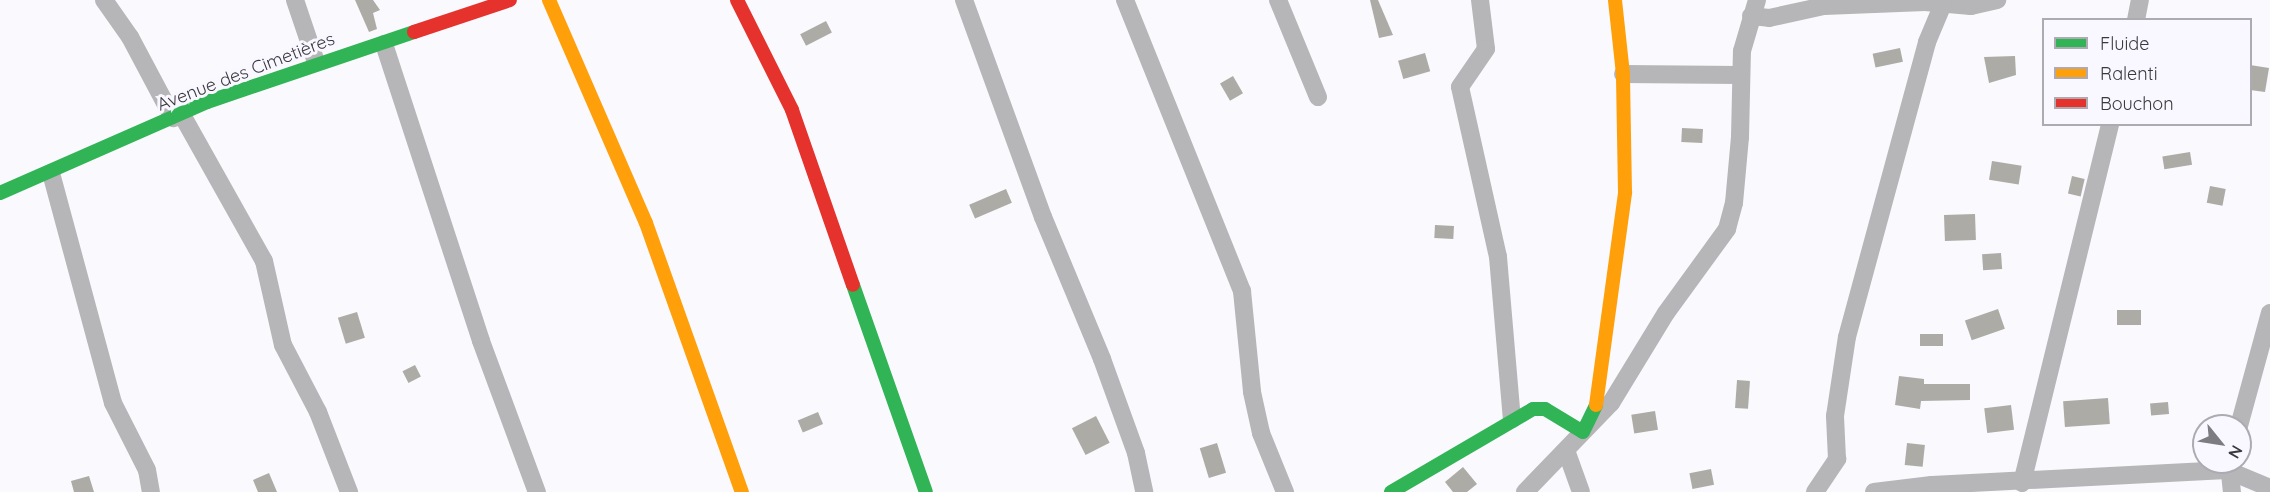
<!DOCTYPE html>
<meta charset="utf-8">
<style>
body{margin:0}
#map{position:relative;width:2270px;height:492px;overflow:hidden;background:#faf9fd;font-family:Quicksand,sans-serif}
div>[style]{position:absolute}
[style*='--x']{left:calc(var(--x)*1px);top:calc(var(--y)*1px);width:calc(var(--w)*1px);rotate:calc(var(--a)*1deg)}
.building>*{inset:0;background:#adaba6;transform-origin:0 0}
.street>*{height:18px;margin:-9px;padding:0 9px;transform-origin:9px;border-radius:9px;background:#b6b5b7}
.fast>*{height:14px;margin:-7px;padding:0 7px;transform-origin:7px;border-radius:7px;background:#30b455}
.slow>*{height:14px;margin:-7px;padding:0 7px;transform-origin:7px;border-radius:7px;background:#ff9f0a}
.jam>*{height:14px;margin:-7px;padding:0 7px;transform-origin:7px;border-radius:7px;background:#e5322d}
span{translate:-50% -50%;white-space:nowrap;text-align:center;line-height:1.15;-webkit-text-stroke:6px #f9f7ff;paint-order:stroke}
.street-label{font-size:18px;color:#3a393c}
.legend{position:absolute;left:2042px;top:18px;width:210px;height:108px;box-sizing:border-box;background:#f9f7ff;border:2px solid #adabb1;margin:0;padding:8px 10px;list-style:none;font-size:18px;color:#3a393c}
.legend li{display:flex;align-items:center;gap:12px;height:30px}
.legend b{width:30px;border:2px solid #adabb1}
.north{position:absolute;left:2192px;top:414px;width:60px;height:60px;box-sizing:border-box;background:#f9f7ff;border:2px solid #adabb1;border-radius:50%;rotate:120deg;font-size:16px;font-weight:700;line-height:24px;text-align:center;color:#3a393c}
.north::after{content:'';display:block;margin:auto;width:21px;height:27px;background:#7d7c80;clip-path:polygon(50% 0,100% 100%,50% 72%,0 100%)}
</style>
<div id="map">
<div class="building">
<i style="clip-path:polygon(355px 0,373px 0,380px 10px,373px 13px,377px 29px,369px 32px)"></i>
<i style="clip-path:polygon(1370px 0,1378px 0,1393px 35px,1379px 38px)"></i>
<i style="left:826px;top:21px;width:13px;height:29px;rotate:63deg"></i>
<i style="left:1900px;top:48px;width:14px;height:28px;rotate:78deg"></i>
<i style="left:1425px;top:53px;width:19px;height:28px;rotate:74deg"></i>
<i style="clip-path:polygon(2015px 56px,2016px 75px,1989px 83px,1984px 57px)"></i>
<i style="clip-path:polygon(2250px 65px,2269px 68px,2265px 92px,2250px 90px)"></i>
<i style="left:1233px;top:76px;width:20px;height:15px;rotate:60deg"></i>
<i style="left:1682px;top:128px;width:21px;height:14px;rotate:3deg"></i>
<i style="left:2190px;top:152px;width:13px;height:28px;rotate:81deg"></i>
<i style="left:1992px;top:161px;width:30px;height:19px;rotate:9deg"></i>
<i style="left:2072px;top:176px;width:13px;height:18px;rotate:13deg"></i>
<i style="left:2210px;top:186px;width:16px;height:17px;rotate:11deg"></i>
<i style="left:1006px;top:189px;width:15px;height:40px;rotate:67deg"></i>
<i style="left:1975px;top:214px;width:26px;height:31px;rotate:88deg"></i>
<i style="left:1435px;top:225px;width:19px;height:13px;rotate:3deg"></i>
<i style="left:2001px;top:253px;width:16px;height:19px;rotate:86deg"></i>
<i style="left:1998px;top:309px;width:21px;height:35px;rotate:71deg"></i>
<i style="left:2117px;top:310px;width:24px;height:15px"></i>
<i style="left:357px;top:312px;width:27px;height:20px;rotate:73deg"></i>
<i style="left:1943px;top:334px;width:12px;height:23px;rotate:90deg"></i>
<i style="left:415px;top:365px;width:13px;height:14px;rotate:63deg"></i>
<i style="clip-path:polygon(1899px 376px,1924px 379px,1924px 384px,1970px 384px,1970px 400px,1921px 401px,1920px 409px,1895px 405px)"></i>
<i style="left:1737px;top:380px;width:13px;height:28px;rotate:4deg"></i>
<i style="left:2108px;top:398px;width:26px;height:45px;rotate:86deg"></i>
<i style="left:2168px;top:402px;width:12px;height:18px;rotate:85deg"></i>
<i style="left:2011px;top:405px;width:25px;height:27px;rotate:83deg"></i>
<i style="left:1655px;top:411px;width:19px;height:24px;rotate:81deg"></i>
<i style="left:818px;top:412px;width:13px;height:22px;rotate:67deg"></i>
<i style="left:1096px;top:416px;width:30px;height:27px;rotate:63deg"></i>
<i style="left:1217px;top:443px;width:31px;height:18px;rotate:73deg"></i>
<i style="left:1907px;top:443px;width:18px;height:22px;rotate:6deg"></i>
<i style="clip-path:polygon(1463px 467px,1477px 484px,1467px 492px,1453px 492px,1445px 482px)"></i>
<i style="left:1711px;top:469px;width:16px;height:22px;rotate:79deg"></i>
<i style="clip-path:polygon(269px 473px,277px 492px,258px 492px,253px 480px)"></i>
<i style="clip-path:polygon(89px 476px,94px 492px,74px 492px,71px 481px)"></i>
</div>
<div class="street">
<i style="--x:104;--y:0;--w:45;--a:54.9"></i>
<i style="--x:130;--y:37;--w:92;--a:62"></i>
<i style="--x:295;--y:0;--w:65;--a:71.3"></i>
<i style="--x:964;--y:0;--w:231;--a:70"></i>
<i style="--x:1043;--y:217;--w:154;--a:67.4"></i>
<i style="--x:1102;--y:359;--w:100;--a:70.1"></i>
<i style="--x:1136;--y:453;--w:40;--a:78"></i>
<i style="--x:1125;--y:0;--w:314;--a:68.1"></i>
<i style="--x:1242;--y:291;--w:101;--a:84.3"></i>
<i style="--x:1252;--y:392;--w:42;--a:77.6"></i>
<i style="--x:1261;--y:433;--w:64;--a:67.9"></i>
<i style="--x:1278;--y:0;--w:105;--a:67.6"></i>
<i style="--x:1480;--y:0;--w:49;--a:83"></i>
<i style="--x:1486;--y:49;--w:46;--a:124.4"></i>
<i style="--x:1460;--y:87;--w:174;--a:77.4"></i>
<i style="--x:1498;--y:257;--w:163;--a:85.1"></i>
<i style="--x:1751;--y:16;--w:18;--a:6"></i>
<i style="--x:1769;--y:18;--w:56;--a:-12.3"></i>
<i style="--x:1824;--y:6;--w:101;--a:-2.3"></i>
<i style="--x:1925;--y:2;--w:46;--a:5"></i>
<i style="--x:1971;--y:6;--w:27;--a:-13"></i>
<i style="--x:2136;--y:20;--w:20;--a:-79"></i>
<i style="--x:384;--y:44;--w:312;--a:71.9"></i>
<i style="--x:481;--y:341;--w:161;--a:69.7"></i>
<i style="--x:1623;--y:74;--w:116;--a:0.5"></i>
<i style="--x:182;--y:115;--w:167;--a:60.7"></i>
<i style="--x:264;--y:261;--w:86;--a:77.3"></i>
<i style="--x:283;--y:345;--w:76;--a:62.4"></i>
<i style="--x:318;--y:412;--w:86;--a:68.8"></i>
<i style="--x:51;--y:173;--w:238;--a:74.9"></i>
<i style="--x:113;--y:403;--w:75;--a:63.1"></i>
<i style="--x:147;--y:470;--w:22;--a:80"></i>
<i style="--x:2239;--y:426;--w:117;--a:-74.7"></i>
<i style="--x:1567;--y:453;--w:41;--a:70.3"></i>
<i style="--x:2229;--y:464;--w:28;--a:84"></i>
<i style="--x:2022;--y:483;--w:370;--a:-76.2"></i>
<i style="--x:1525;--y:492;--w:124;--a:-46"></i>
<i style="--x:1611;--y:403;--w:105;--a:-58.6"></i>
<i style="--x:1666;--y:313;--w:104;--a:-54"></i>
<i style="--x:1727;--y:229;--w:27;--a:-75"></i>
<i style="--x:1734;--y:203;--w:66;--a:-84.8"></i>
<i style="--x:1740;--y:137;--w:86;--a:-88.7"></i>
<i style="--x:1742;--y:51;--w:53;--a:-73.6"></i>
<i style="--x:1815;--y:492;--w:40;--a:-56"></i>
<i style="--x:1837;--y:459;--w:43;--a:-92.7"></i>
<i style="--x:1835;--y:416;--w:80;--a:-81.4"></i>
<i style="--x:1847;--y:337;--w:306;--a:-74.8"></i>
<i style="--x:1927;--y:42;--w:41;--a:-67.2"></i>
<i style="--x:1874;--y:492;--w:58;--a:-6.9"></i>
<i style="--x:1932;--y:485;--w:295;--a:-2.9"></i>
<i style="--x:2227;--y:470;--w:47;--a:22.7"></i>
</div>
<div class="fast">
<i style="--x:0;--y:193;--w:226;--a:-23.7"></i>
<i style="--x:207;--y:102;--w:219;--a:-18.7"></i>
<i style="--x:853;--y:285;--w:219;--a:70.6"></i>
<i style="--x:1391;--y:492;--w:164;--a:-30.3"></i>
<i style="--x:1533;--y:409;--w:12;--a:0"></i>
<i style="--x:1545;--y:409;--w:44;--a:31.2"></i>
<i style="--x:1583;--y:432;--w:30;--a:-64"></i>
</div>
<div class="slow">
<i style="--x:549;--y:0;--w:243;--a:66.5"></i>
<i style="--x:646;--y:223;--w:286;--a:70.4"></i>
<i style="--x:1596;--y:405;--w:215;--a:-82.2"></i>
<i style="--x:1625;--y:192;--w:118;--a:-91"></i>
<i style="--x:1623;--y:74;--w:74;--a:-96.2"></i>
</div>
<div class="jam">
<i style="--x:737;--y:0;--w:123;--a:63.4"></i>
<i style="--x:792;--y:110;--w:185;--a:70.8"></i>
<i style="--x:414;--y:32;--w:101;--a:-18.4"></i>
</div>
<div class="street-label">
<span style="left:246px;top:72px;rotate:-21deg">Avenue des Cimetières</span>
</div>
<ul class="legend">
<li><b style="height:8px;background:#30b455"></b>Fluide</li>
<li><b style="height:8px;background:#ff9f0a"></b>Ralenti</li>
<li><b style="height:8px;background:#e5322d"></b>Bouchon</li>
</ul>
<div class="north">N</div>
</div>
